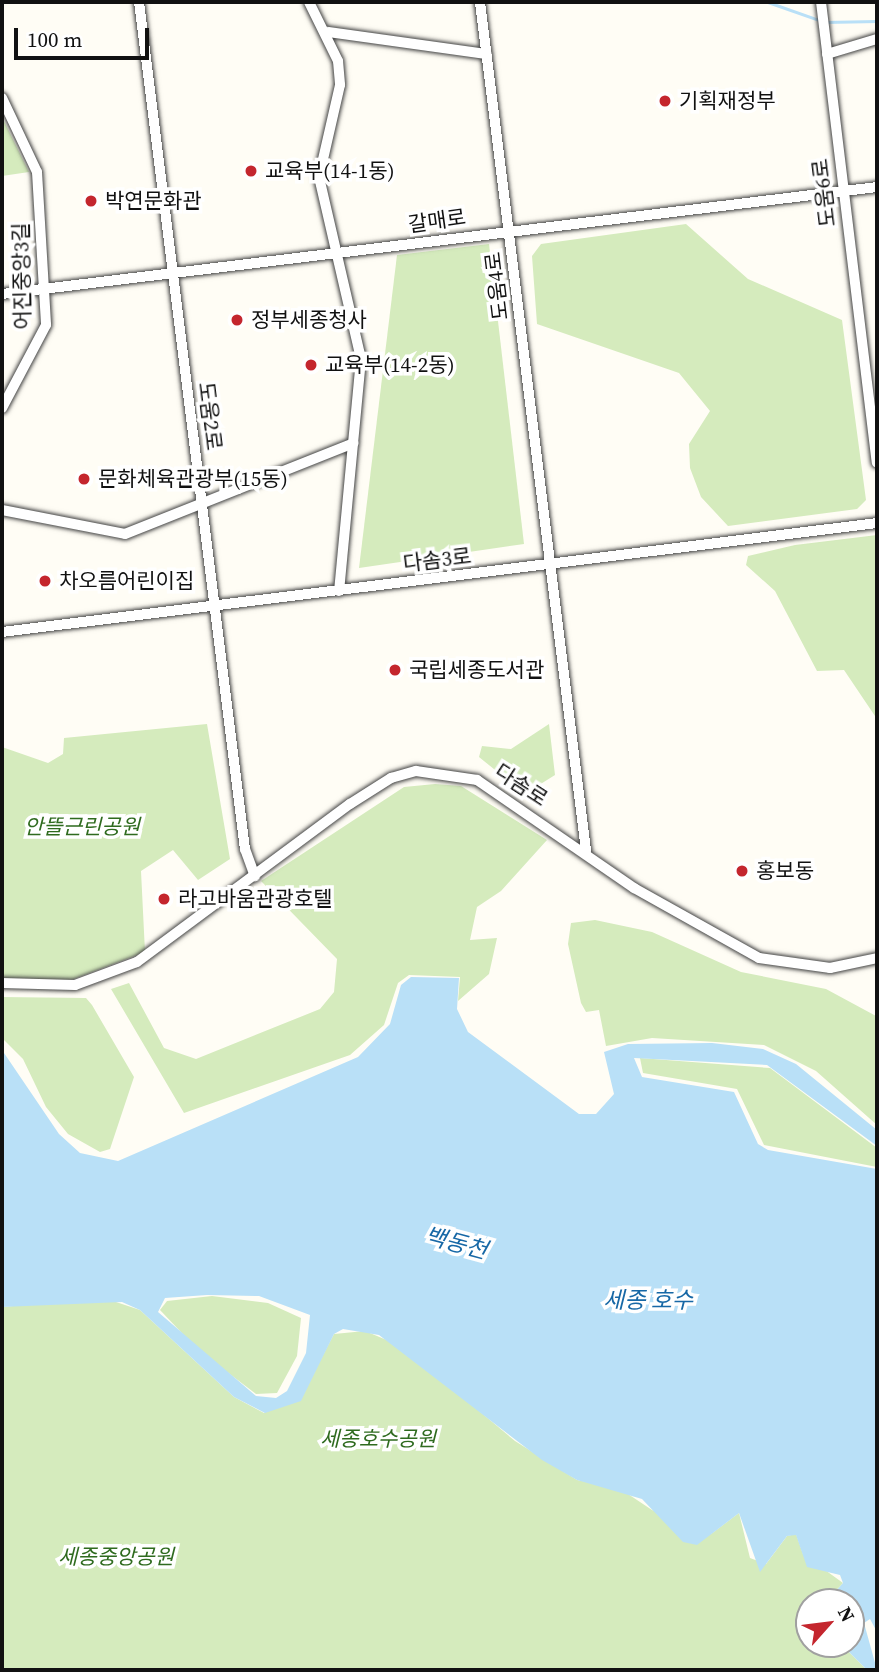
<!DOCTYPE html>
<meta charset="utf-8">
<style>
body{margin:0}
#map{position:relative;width:879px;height:1672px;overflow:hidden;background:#fffdf5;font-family:"Source Serif 4","Noto Sans KR",serif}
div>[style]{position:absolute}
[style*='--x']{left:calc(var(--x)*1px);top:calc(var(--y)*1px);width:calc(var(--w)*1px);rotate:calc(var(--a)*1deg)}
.green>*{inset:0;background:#d5ebbd}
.water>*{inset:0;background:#b9e0f7}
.stream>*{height:2.5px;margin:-1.25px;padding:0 1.25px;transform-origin:1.25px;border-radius:1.25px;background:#b9e0f7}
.roads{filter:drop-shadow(0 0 2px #444) drop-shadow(0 0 2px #444)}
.minor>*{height:10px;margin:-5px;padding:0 5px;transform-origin:5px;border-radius:5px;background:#fff}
.dots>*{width:19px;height:19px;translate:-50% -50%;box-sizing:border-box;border:4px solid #fff;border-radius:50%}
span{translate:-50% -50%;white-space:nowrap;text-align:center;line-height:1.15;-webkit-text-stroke:7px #fff;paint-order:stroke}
.poi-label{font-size:21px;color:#111}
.left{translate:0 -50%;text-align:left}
.street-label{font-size:21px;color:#111}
.park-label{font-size:21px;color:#2f6b1f;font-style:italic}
.water-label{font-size:23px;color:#1768a6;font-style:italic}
.frame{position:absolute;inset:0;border:4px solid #111;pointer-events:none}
.north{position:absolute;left:795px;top:1588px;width:70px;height:70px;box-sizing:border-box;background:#fff;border:2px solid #a0a0a0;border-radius:50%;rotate:62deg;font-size:19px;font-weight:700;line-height:28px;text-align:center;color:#111}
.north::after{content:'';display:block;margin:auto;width:24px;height:32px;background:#c4262e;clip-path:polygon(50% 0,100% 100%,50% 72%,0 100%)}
.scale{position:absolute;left:14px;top:28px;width:135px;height:32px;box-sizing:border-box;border:4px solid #111;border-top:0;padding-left:9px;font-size:21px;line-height:24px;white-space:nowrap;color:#111;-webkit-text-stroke:5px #fff;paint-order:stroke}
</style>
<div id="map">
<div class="green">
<i style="clip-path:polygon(2px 117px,29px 172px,2px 176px)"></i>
<i style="clip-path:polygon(686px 224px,748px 279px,842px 320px,866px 500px,857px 509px,728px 526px,701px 497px,690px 468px,689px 444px,710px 411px,679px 373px,537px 324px,532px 256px,541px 244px)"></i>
<i style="clip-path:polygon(489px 244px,524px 544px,359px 568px,397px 255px)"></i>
<i style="clip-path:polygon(877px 535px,877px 719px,844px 670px,817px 671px,775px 591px,746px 565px,748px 556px,795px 545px)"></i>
<i style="clip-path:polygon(207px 724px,230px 859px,198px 880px,173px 850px,141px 871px,145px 952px,50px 988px,2px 977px,2px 747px,48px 763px,63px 754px,64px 738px)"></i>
<i style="clip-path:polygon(549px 724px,555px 775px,531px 790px,521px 791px,479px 757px,482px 746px,511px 749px)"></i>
<i style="clip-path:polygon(435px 784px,461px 786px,547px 840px,501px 891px,477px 907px,470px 940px,497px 938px,489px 974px,458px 1001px,460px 977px,409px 975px,398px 983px,384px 1025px,350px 1055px,184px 1113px,111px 989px,129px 983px,164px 1048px,196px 1059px,320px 1009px,334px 992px,337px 959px,261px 881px,404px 787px)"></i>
<i style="clip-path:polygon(595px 920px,652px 932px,741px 972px,826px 989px,876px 1016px,877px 1125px,816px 1071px,764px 1045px,652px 1038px,606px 1046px,599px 1010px,586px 1012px,581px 1003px,568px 944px,571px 923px)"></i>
<i style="clip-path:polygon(2px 997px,86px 998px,92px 1005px,134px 1077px,110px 1149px,100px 1152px,68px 1134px,46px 1107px,23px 1059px,2px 1038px)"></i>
<i style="clip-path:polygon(640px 1058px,770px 1068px,877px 1148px,877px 1167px,764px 1145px,737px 1089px,643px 1073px)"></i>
<i style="clip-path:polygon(212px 1296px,268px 1303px,301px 1318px,297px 1356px,277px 1393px,256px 1394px,197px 1349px,160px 1310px,167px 1301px)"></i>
<i style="clip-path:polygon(104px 1298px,140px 1310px,234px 1397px,264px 1413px,311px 1378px,334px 1334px,365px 1331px,401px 1346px,515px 1441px,577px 1480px,619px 1488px,652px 1510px,711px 1534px,739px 1513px,750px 1558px,766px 1564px,787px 1536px,796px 1534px,803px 1554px,843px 1583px,826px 1602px,809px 1602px,809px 1644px,841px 1644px,867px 1670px,2px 1670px,2px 1307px)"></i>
</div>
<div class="water">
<i style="clip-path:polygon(evenodd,411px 977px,459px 978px,457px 1009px,468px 1032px,579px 1114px,596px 1114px,614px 1094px,604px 1052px,628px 1044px,712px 1043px,763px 1049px,796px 1064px,877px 1130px,877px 1146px,767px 1065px,634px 1058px,642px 1077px,734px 1092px,758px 1144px,768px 1150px,877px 1169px,877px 1632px,870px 1619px,864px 1623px,877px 1670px,867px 1670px,841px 1644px,851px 1644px,851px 1602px,826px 1602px,843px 1583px,840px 1575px,807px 1567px,796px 1535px,787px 1536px,760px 1572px,739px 1513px,697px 1545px,683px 1542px,642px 1499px,577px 1480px,542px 1460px,379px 1335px,343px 1329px,334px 1334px,301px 1401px,265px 1413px,234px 1397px,140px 1310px,122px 1302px,2px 1307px,2px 1050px,59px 1134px,80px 1153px,118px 1161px,358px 1057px,390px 1024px,401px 985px,411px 977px,207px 1295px,259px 1296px,310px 1315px,306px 1353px,287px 1391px,276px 1398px,256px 1396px,158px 1312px,165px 1298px,207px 1295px)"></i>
</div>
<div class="stream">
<i style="--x:768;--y:2;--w:54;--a:19.4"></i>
<i style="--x:825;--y:22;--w:52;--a:-1.1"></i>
</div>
<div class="roads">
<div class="minor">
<i style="--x:139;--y:2;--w:854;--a:82.87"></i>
<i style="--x:245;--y:849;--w:29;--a:70"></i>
<i style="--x:309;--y:2;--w:66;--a:63.8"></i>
<i style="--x:338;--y:61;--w:24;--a:85"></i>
<i style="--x:340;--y:85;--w:94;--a:102.9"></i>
<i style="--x:319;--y:177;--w:187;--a:77"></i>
<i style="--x:361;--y:359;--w:233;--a:95.4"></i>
<i style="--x:480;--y:2;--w:856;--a:82.88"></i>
<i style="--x:821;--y:2;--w:464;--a:83.1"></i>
<i style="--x:328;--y:32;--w:160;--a:7.9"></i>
<i style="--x:827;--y:54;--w:52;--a:-16.7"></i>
<i style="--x:2;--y:98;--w:82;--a:64.7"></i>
<i style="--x:37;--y:172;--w:153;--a:86.6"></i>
<i style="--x:46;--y:325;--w:94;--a:117.9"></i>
<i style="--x:2;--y:294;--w:882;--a:-6.97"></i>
<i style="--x:2;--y:510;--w:125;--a:11"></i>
<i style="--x:125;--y:534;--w:246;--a:-21.7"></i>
<i style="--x:2;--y:632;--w:882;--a:-7.1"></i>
<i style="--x:2;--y:983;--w:73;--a:1.6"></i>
<i style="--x:75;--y:985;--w:66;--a:-20.4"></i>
<i style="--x:137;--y:962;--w:265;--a:-36.6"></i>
<i style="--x:350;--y:804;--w:49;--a:-32.4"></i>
<i style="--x:391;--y:778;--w:26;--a:-16"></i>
<i style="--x:416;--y:771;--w:62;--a:8.4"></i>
<i style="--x:477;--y:780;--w:191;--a:34.5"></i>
<i style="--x:634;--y:888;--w:143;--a:29.2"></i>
<i style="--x:759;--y:958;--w:72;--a:8"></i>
<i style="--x:830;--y:968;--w:48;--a:-12"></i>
</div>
</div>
<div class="dots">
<i style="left:665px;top:101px;background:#c4262e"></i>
<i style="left:251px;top:171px;background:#c4262e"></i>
<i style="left:91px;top:201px;background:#c4262e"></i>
<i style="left:237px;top:320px;background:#c4262e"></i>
<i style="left:311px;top:365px;background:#c4262e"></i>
<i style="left:84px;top:479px;background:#c4262e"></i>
<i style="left:45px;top:581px;background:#c4262e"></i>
<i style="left:395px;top:670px;background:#c4262e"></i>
<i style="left:742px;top:871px;background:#c4262e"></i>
<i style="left:164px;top:899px;background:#c4262e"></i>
</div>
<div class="poi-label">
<span class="left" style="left:679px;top:101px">기획재정부</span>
<span class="left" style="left:265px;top:171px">교육부(14-1동)</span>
<span class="left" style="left:105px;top:201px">박연문화관</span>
<span class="left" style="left:251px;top:320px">정부세종청사</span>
<span class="left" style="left:325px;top:365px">교육부(14-2동)</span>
<span class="left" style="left:98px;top:479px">문화체육관광부(15동)</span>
<span class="left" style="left:59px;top:581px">차오름어린이집</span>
<span class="left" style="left:409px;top:670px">국립세종도서관</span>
<span class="left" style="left:756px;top:871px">홍보동</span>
<span class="left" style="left:178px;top:899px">라고바움관광호텔</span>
</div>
<div class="street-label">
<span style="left:824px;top:193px;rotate:-97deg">도움6로</span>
<span style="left:437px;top:221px;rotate:-8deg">갈매로</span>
<span style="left:22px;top:276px;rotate:-91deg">어진중앙3길</span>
<span style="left:497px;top:286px;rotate:-97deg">도움4로</span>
<span style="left:210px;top:416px;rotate:83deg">도움2로</span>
<span style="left:437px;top:560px;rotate:-7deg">다솜3로</span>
<span style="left:521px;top:785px;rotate:33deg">다솜로</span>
</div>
<div class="park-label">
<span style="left:82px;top:827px">안뜰근린공원</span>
<span style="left:378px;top:1439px">세종호수공원</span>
<span style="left:116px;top:1557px">세종중앙공원</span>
</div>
<div class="water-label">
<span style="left:456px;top:1243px;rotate:15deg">백동천</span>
<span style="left:648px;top:1300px">세종 호수</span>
</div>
<div class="frame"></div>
<div class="north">N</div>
<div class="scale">100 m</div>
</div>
